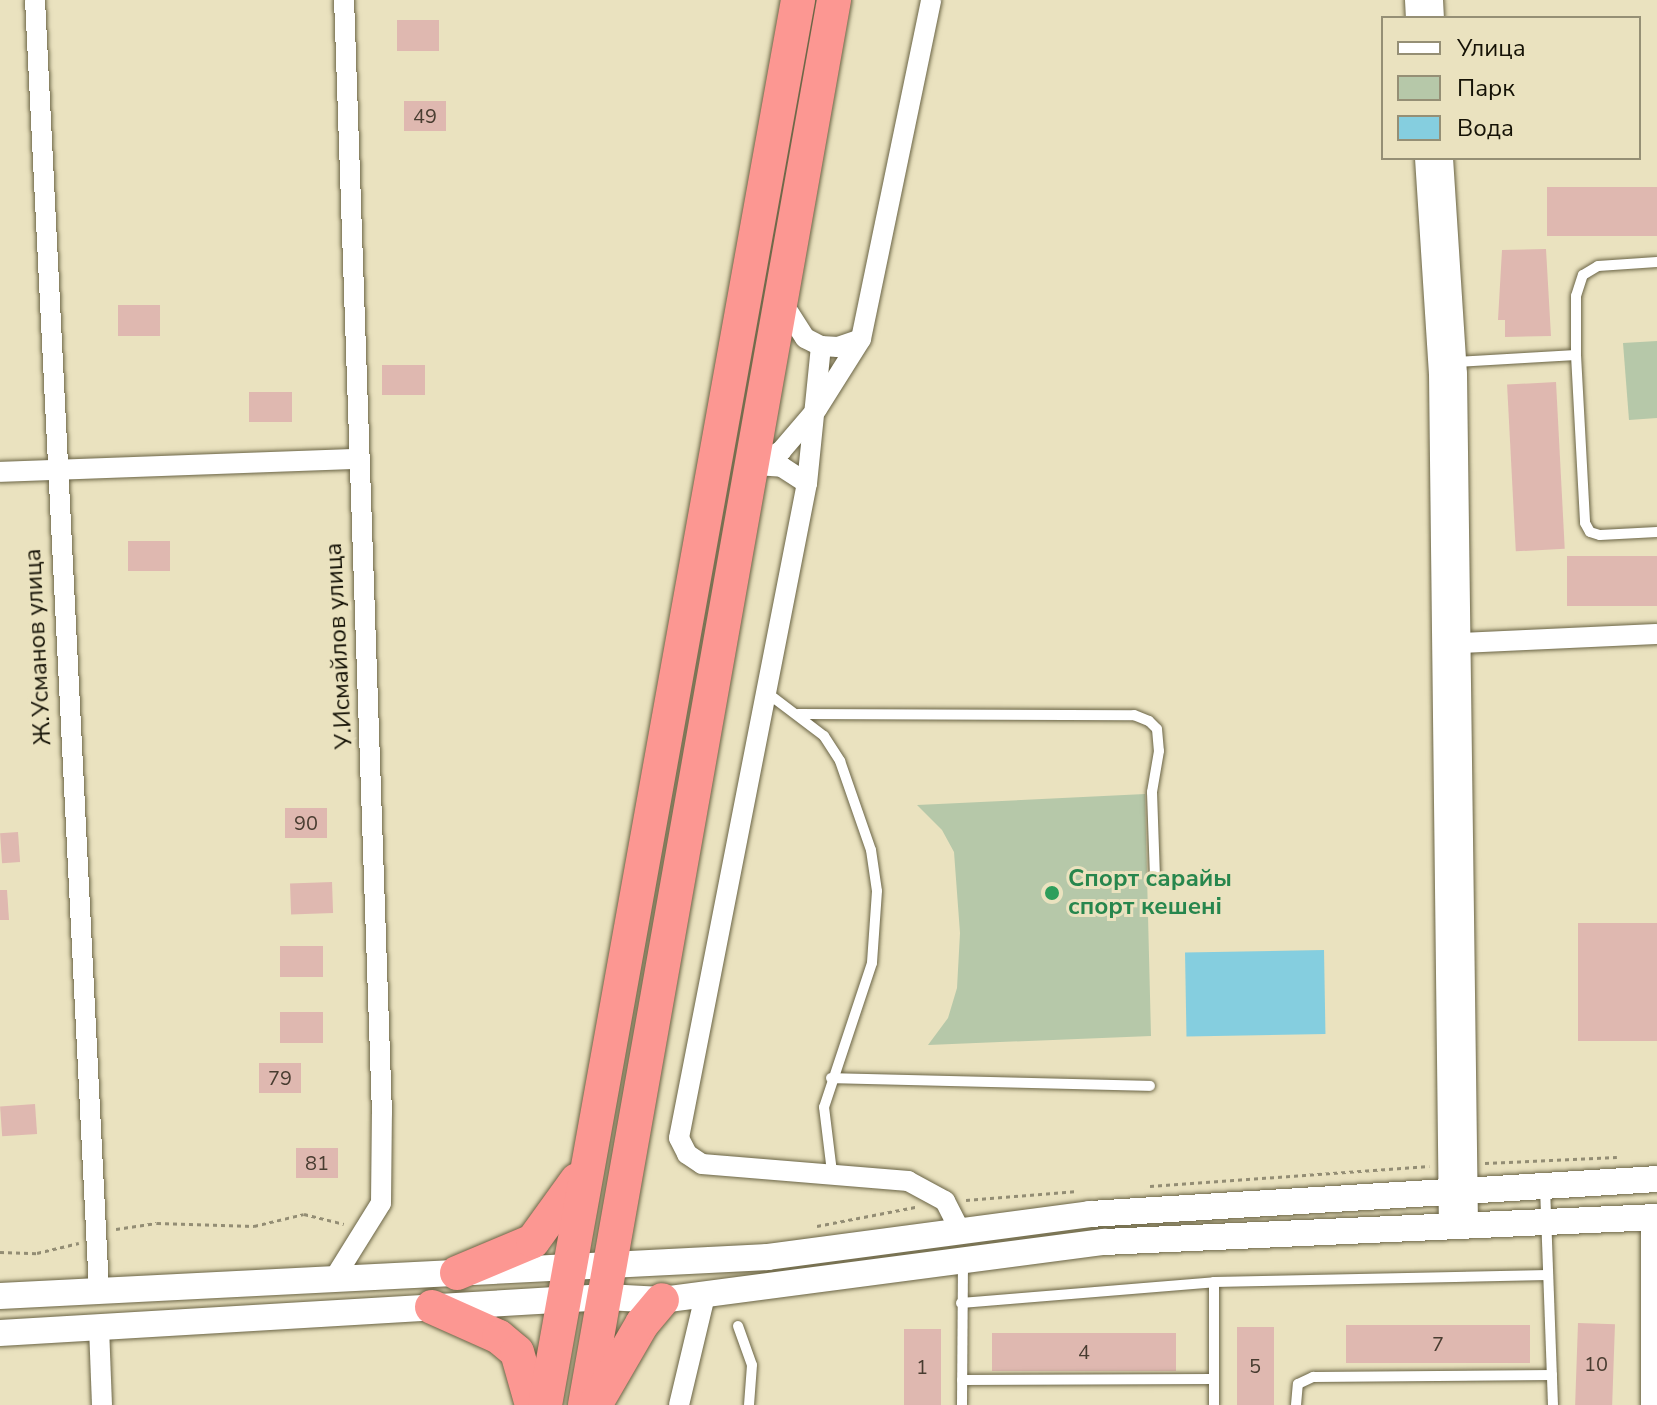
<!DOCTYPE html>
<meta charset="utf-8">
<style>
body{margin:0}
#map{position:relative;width:1657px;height:1405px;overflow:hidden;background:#eae2bf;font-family:"Nunito Sans",sans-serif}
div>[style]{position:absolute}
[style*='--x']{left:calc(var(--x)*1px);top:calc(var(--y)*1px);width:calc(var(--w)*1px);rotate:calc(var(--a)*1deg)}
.green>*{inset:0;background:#b6c8a9}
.water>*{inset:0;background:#85cedf;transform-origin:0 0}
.building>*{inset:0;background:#dfb8b0;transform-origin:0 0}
.path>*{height:3px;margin-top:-1.5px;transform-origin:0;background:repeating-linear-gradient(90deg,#938d74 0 4px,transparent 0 8px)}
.roads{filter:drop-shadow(0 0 2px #6a6445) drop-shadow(0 0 2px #6a6445)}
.service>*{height:10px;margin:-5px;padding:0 5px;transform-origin:5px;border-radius:5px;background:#fff}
.minor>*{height:20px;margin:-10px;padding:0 10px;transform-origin:10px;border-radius:10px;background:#fff}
.tertiary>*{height:26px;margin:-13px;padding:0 13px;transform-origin:13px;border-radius:13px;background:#fff}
.trunk>*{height:34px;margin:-17px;padding:0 17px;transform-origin:17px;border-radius:17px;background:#fc9792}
.dots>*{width:22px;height:22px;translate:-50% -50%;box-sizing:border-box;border:4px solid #eae2bf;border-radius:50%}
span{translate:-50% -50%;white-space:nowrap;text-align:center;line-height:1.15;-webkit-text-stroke:6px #eae2bf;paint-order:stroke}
.number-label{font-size:20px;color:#483c30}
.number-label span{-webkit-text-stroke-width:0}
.street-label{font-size:24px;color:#151206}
.leisure-label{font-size:24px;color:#27864d;font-weight:700}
.left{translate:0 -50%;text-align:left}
.legend{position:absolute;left:1381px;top:16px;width:260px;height:144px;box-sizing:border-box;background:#eae2bf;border:2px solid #958f75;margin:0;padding:10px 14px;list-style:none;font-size:24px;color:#151206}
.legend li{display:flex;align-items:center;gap:16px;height:40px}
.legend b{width:40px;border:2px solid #958f75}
</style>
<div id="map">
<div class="green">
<i style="clip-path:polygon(1657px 341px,1657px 418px,1629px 420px,1623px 343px)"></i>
<i style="clip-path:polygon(1145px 794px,1151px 1036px,928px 1045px,948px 1018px,957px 988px,960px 933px,954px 852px,942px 830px,917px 805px)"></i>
</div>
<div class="water">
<i style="left:1324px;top:950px;width:84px;height:139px;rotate:89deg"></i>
</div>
<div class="building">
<i style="left:397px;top:20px;width:42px;height:31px"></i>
<i style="left:404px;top:101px;width:42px;height:30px"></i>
<i style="left:1657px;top:187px;width:49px;height:110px;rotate:90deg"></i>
<i style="clip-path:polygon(1546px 249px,1551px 336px,1505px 337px,1505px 320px,1498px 320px,1502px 250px)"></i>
<i style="left:118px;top:305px;width:42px;height:31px"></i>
<i style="left:425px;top:365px;width:30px;height:43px;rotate:90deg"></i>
<i style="left:1556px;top:382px;width:167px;height:49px;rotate:87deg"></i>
<i style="left:292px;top:392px;width:30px;height:43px;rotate:90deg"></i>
<i style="left:128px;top:541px;width:42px;height:30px"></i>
<i style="left:1657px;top:556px;width:50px;height:90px;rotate:90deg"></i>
<i style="left:285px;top:808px;width:42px;height:30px"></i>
<i style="left:18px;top:832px;width:30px;height:18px;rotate:86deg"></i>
<i style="left:332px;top:882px;width:31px;height:42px;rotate:88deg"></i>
<i style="clip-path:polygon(0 890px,7px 890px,9px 920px,0 920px)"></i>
<i style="left:1657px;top:923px;width:118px;height:79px;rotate:90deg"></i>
<i style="left:323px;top:946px;width:31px;height:43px;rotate:90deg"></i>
<i style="left:280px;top:1012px;width:43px;height:31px"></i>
<i style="left:259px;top:1063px;width:42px;height:30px"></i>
<i style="left:35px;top:1104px;width:30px;height:35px;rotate:86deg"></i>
<i style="left:296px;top:1148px;width:42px;height:30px"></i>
<i style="left:1578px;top:1323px;width:37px;height:82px;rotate:2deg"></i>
<i style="left:1530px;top:1325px;width:38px;height:184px;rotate:90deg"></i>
<i style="left:1237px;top:1327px;width:37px;height:78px"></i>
<i style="left:904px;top:1329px;width:37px;height:76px"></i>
<i style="left:992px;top:1333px;width:184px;height:38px"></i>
</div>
<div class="path">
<i style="--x:1485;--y:1163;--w:132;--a:-2.6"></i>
<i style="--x:1150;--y:1186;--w:280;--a:-4.1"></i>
<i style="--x:966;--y:1200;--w:112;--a:-4.6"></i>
<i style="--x:817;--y:1226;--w:100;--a:-11"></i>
<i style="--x:116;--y:1229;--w:41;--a:-8.3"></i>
<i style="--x:157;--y:1223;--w:97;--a:1.8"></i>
<i style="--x:254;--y:1226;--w:51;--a:-13.5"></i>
<i style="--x:304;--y:1214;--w:41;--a:14"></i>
<i style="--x:0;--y:1252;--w:37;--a:2"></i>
<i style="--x:37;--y:1253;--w:43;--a:-13.4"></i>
</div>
<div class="roads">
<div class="service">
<i style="--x:1576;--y:355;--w:168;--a:86.9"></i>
<i style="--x:1585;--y:523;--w:10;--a:61"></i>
<i style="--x:1590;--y:532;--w:10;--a:17"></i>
<i style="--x:1600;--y:535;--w:57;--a:-3"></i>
<i style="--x:1456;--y:362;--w:120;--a:-3.3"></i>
<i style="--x:1576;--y:355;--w:59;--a:-90"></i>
<i style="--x:1576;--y:296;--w:22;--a:-72"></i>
<i style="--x:1583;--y:275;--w:17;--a:-31"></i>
<i style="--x:1598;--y:266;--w:59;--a:-3.9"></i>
<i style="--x:766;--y:692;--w:73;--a:37.2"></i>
<i style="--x:824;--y:736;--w:30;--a:57"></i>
<i style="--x:840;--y:761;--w:94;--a:70.8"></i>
<i style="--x:871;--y:850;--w:41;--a:81.7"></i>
<i style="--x:877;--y:891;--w:72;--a:94"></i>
<i style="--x:872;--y:963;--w:152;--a:108.4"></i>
<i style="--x:824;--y:1107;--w:65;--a:83"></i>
<i style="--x:798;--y:714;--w:336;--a:0.2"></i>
<i style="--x:1134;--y:715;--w:16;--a:22"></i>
<i style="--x:1149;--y:721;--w:11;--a:45"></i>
<i style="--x:1157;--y:729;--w:22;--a:85"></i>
<i style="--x:1159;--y:751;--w:42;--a:99.7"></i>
<i style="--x:1152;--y:792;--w:86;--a:88"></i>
<i style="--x:831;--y:1078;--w:319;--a:1.4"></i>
<i style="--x:1545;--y:1187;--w:218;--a:87.9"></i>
<i style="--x:961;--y:1303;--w:254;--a:-4.7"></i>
<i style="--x:1214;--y:1282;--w:334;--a:-1.2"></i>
<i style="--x:738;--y:1326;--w:41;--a:70.3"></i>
<i style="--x:752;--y:1365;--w:40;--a:94.3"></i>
<i style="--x:962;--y:1380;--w:252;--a:-0.2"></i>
<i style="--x:962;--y:1405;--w:143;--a:-89.6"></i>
<i style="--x:1214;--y:1405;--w:123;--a:-90"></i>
<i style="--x:1296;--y:1405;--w:21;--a:-85"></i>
<i style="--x:1298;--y:1384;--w:17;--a:-25"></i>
<i style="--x:1313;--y:1377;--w:239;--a:-0.5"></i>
</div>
<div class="minor">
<i style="--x:35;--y:0;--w:1294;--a:87.16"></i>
<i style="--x:1415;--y:0;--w:18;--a:87"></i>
<i style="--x:1433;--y:0;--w:18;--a:87"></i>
<i style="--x:1425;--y:158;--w:217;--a:86.3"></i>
<i style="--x:1439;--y:375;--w:850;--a:89.33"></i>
<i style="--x:1443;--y:158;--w:216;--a:86.3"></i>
<i style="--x:1457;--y:374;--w:851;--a:89.26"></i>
<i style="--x:782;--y:302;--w:43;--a:57.4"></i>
<i style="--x:805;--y:338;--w:18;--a:27"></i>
<i style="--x:821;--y:346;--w:17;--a:3"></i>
<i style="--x:838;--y:347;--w:24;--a:-19"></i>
<i style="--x:821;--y:346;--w:138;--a:95.8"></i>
<i style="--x:807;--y:483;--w:667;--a:101.06"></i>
<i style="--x:679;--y:1138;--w:18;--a:63"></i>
<i style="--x:687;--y:1154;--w:18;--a:34"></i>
<i style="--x:702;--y:1164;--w:207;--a:4.7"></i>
<i style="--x:908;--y:1181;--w:42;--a:28.4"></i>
<i style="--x:945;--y:1201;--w:30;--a:63"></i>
<i style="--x:755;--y:465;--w:30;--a:-28"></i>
<i style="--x:781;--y:451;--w:55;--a:-49.4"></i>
<i style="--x:817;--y:409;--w:83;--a:-57.8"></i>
<i style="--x:861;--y:339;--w:346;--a:-78.3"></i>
<i style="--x:756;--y:465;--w:26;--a:4"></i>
<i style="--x:782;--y:467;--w:30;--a:33"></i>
<i style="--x:0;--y:472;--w:357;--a:-2.1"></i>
<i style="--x:1460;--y:643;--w:197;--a:-2.6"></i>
<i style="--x:335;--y:1277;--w:87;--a:-58.1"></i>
<i style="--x:381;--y:1203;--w:89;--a:-89.4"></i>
<i style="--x:382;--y:1114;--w:1115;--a:-91.95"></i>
<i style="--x:99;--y:1327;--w:78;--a:87.8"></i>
<i style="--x:679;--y:1405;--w:112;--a:-76.6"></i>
<i style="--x:1651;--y:1405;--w:188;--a:-90"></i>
</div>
<div class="tertiary">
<i style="--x:0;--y:1296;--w:769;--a:-2.91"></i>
<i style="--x:768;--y:1257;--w:325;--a:-7.6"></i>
<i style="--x:1090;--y:1214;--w:568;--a:-3.53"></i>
<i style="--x:0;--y:1333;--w:607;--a:-3.4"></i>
<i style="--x:606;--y:1297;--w:56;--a:3.1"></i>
<i style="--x:662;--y:1300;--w:446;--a:-7.5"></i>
<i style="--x:1104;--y:1242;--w:554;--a:-2.59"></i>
</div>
<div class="trunk">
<i style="--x:457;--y:1273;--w:82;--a:-22.8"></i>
<i style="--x:533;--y:1241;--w:75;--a:-54.2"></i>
<i style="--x:432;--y:1307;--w:73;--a:24.1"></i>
<i style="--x:499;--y:1337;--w:23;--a:40"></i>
<i style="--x:517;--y:1352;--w:55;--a:74.2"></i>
<i style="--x:545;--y:1405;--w:1428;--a:-79.79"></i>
<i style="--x:585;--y:1405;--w:1427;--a:-79.95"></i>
<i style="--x:595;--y:1405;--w:94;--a:-59.9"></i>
<i style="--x:642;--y:1324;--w:31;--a:-50"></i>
</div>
</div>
<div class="dots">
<i style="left:1052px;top:893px;background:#2e9e5b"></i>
</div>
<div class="number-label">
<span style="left:425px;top:116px">49</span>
<span style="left:306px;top:823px">90</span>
<span style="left:280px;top:1078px">79</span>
<span style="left:317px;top:1163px">81</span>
<span style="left:1438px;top:1344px">7</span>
<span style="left:1084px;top:1352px">4</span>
<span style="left:1596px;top:1364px">10</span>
<span style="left:1255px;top:1366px">5</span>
<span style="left:922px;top:1367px">1</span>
</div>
<div class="street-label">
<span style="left:339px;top:646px;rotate:-93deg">У.Исмайлов улица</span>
<span style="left:38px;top:647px;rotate:-93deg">Ж.Усманов улица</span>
</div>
<div class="leisure-label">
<span class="left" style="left:1068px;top:893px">Спорт сарайы<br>спорт кешені</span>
</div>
<ul class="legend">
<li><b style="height:10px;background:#fff"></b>Улица</li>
<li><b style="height:22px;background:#b6c8a9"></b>Парк</li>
<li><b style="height:22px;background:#85cedf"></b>Вода</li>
</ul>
</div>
